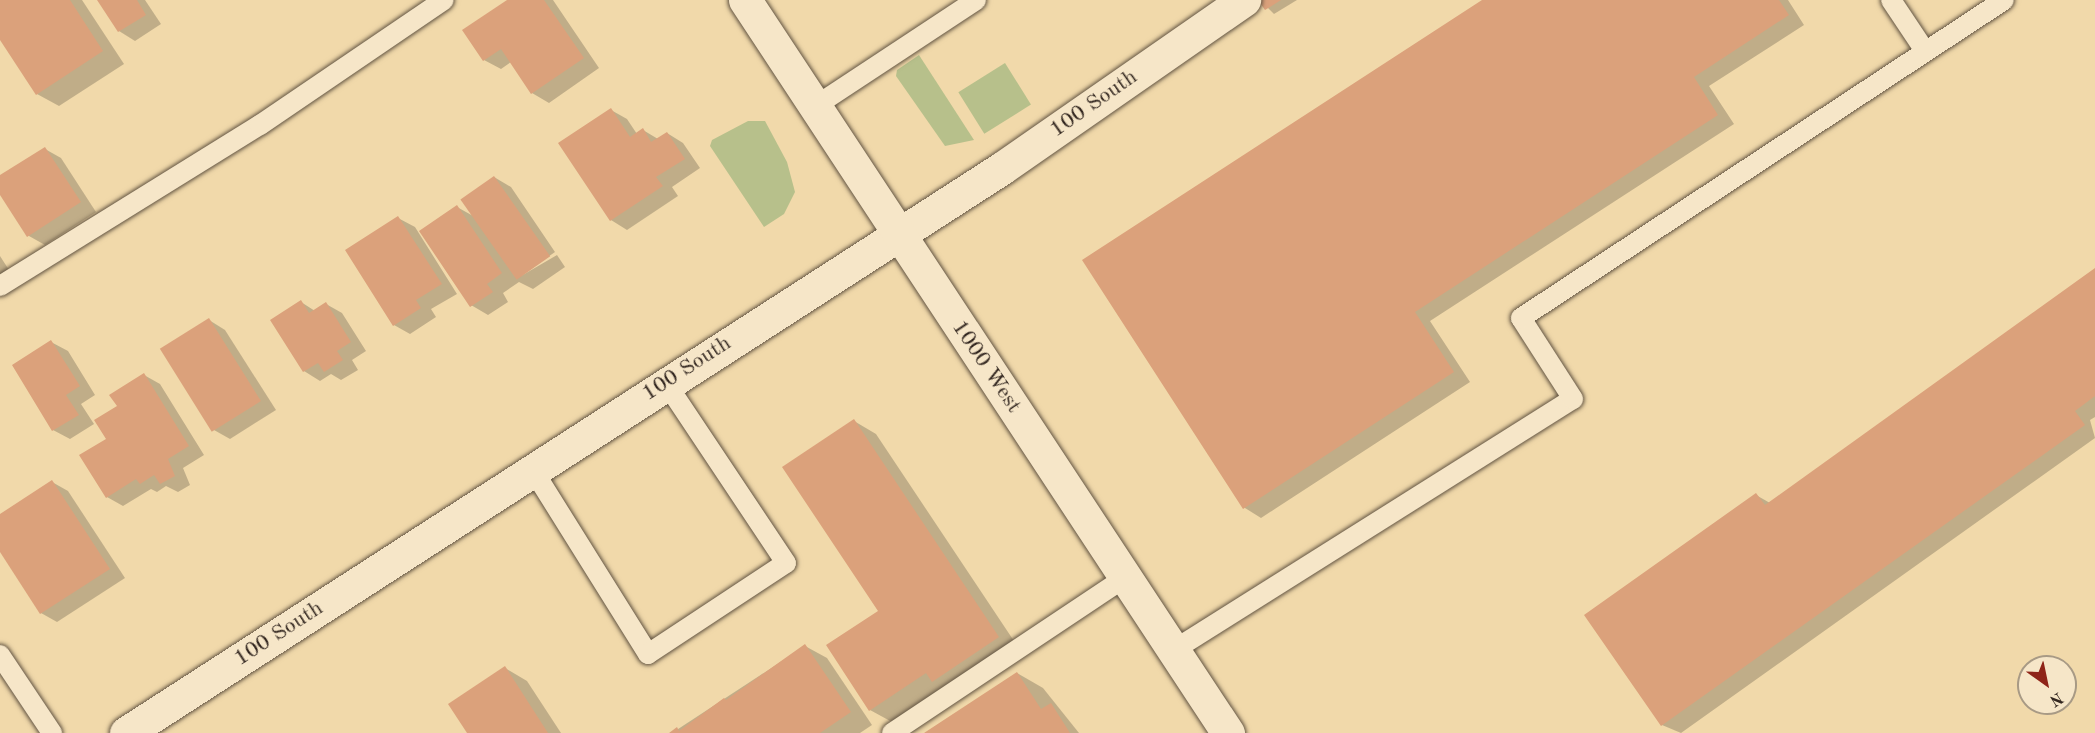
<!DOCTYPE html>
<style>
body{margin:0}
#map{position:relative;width:2095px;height:733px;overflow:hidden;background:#f1d9aa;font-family:"Old Standard TT",serif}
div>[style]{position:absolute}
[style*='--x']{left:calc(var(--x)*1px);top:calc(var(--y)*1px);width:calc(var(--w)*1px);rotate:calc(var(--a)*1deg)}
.green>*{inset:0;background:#b7c08b;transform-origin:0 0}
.shadow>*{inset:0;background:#0003}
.building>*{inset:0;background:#dba17b;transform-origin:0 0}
.roads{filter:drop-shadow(0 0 2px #625442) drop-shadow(0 0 2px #625442)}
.service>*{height:20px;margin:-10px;padding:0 10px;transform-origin:10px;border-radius:10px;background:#f6e6c8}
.minor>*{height:33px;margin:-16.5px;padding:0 16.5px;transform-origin:16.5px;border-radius:16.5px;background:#f6e6c8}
.tertiary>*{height:33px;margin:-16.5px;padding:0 16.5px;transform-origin:16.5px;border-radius:16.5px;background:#f6e6c8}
span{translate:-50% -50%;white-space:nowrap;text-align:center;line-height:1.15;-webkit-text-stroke:4.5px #f6e6c8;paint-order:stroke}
.street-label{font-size:22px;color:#332720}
.north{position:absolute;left:2017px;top:655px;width:60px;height:60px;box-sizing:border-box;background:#f6e6c8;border:2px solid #a89a85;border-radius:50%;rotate:147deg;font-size:16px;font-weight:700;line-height:24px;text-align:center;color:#332720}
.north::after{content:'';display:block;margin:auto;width:21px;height:27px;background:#8f2418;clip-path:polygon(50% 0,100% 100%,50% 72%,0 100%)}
</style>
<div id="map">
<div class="green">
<i style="clip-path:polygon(919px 55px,974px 140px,945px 146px,896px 76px,897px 70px)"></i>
<i style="left:1005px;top:63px;width:49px;height:55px;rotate:58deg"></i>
<i style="clip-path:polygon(748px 121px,765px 121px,787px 162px,795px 192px,784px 214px,764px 227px,710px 146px,712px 140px)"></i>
</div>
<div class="shadow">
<i style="clip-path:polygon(0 0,82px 0,124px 64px,59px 106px,37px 94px,0 37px)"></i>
<i style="clip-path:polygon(99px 0,145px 0,161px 24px,135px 41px,119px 31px)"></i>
<i style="clip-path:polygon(510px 0,553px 0,599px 68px,549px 103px,532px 93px,511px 62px,501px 69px,484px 60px)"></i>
<i style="clip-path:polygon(1260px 0,1297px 0,1274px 14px)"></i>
<i style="clip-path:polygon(1485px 0,1788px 0,1804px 25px,1709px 86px,1734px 124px,1430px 321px,1470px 382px,1261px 518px,1245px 508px,1084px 261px)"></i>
<i style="clip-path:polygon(611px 110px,627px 119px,637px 134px,643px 130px,658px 139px,667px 133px,683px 143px,700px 168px,672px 187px,678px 196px,627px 230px,611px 220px)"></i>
<i style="clip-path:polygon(45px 149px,61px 158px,96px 212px,45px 245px,29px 236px,0 192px,0 177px)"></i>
<i style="clip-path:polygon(494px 177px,511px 187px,555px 252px,521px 276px,557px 255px,565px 267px,533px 289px,519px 282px,503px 293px,508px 302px,488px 315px,471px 305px,457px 207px,475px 217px)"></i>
<i style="clip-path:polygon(398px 218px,415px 227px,457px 294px,431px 309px,436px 317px,410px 334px,394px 325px)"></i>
<i style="clip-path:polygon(0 256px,9px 270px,0 275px)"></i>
<i style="clip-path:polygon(2095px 270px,2095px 417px,2090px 420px,2095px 438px,1681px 733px,1662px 725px,1586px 616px,1756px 495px,1770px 503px)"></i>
<i style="clip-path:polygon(301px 302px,315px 311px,326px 304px,342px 313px,366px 351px,352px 360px,358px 370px,341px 380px,331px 374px,320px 381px,304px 371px,272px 320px)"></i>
<i style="clip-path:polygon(209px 320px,225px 330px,276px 410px,230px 439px,214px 430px)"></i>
<i style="clip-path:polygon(51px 342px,68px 351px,95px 395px,81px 404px,94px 424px,70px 439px,53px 430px)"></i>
<i style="clip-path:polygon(144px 375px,160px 384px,204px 455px,183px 468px,190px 485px,178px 492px,166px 486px,157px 492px,151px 489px,123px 506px,107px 497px,108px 439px,119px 407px)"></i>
<i style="clip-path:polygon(854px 421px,876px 434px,1020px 650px,892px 722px,870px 710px,880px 611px)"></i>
<i style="clip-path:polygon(52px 482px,68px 491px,125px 578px,57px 622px,41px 613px,0 549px,0 516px)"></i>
<i style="clip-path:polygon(805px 646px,827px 658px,872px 725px,860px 733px,672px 733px)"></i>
<i style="clip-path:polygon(505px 668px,527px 681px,561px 733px,469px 733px)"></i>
<i style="clip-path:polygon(1017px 673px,1043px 688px,1079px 733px,927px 733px)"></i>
</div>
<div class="building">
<i style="clip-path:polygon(0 0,70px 0,103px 51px,36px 95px,0 40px)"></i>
<i style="clip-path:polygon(97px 0,137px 0,146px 15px,118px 32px)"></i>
<i style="clip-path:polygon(507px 0,544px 0,584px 58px,531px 94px,501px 49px,483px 61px,462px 30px)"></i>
<i style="clip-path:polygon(1258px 0,1281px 0,1265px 10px)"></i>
<i style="clip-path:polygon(1482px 0,1779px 0,1789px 15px,1694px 77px,1718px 115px,1415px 312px,1454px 372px,1243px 509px,1082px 260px)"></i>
<i style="clip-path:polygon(611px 108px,630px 137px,643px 128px,651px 142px,667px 132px,685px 159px,656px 177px,663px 186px,610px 221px,558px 143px)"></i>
<i style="clip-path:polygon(45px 147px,81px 202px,27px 237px,0 195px,0 175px)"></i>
<i style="left:494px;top:176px;width:98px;height:41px;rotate:55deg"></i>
<i style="clip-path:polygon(457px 205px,502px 273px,487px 284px,493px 292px,470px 307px,419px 231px)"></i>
<i style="clip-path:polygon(398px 216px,442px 284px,416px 300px,421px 308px,393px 326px,345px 250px)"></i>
<i style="clip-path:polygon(2095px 268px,2095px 396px,2075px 411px,2085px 425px,1661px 726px,1584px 615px,1756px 493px,1765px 505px)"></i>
<i style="clip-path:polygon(301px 300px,309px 313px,326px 302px,351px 342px,337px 351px,343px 360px,324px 372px,318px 363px,303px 372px,270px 320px)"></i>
<i style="left:209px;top:318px;width:98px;height:58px;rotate:58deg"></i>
<i style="clip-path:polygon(51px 340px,80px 386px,66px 395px,79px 415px,52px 431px,12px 365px)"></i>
<i style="clip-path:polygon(144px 373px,189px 446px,168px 459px,175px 476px,160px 484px,154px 475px,140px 484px,136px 479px,106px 498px,79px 455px,106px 439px,94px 420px,117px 406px,109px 395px)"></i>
<i style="clip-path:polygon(854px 419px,999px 637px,932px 682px,926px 673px,869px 711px,826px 645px,878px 611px,782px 467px)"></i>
<i style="clip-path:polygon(52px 480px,110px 569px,40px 614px,0 552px,0 514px)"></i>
<i style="clip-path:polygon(805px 644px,851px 712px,820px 733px,669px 733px,677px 727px,679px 731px,724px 698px,726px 700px)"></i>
<i style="clip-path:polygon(505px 666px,548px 733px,467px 733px,448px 704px)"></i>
<i style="clip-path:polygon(1017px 672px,1041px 709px,1051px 703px,1070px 733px,924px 733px)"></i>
</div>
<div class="roads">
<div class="service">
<i style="--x:1891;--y:0;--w:61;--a:56.3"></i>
<i style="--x:814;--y:107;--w:194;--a:-33.4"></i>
<i style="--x:0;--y:286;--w:306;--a:-31.8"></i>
<i style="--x:260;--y:125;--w:222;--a:-34.2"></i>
<i style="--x:533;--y:470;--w:217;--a:58"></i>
<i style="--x:648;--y:654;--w:165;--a:-33.4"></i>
<i style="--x:786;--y:563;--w:216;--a:-123.7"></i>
<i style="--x:1174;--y:650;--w:471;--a:-32.2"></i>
<i style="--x:1573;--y:399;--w:96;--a:-122.7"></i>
<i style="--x:1521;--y:318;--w:578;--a:-33.36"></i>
<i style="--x:0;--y:655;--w:94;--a:56.3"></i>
<i style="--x:892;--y:733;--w:281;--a:-33.7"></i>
</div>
<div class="minor">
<i style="--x:126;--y:733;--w:1042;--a:-32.82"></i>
<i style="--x:1002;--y:168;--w:295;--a:-34.8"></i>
</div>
<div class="tertiary">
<i style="--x:745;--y:0;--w:878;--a:56.62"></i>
</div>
</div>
<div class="street-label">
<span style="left:1094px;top:104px;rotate:-35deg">100 South</span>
<span style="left:986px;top:367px;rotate:56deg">1000 West</span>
<span style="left:687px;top:369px;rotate:-33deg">100 South</span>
<span style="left:279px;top:634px;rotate:-33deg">100 South</span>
</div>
<div class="north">N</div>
</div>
